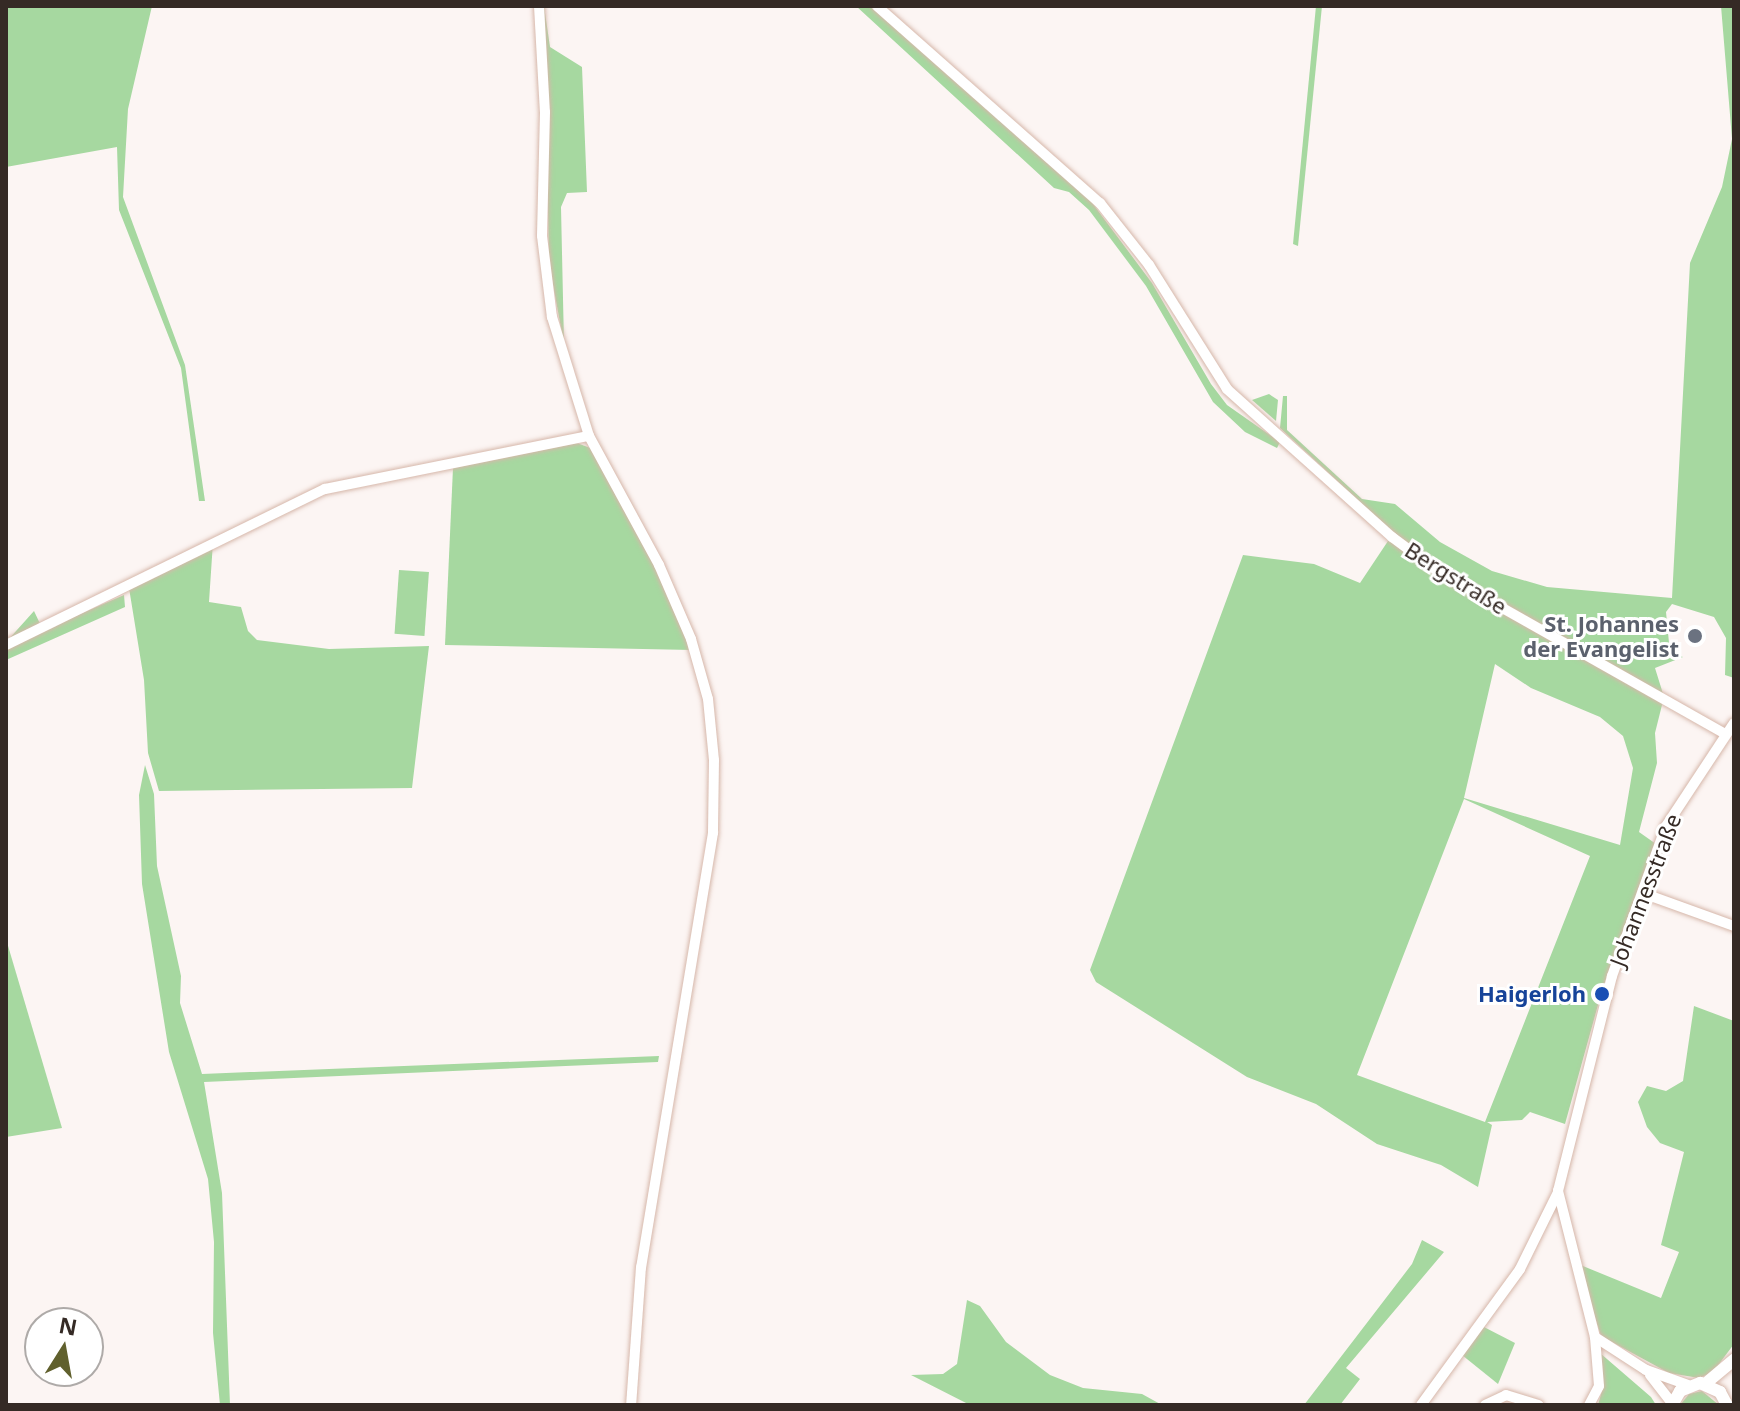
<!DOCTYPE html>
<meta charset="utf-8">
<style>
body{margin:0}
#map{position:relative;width:1740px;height:1411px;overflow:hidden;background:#fcf5f3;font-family:"Noto Sans",sans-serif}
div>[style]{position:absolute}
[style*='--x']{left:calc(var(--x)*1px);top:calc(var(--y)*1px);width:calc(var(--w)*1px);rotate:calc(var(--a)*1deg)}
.green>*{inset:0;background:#a6d8a0;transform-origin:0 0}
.roads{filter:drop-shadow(0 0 2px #d6b7aa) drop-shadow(0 0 2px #d6b7aa)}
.minor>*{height:10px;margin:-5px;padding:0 5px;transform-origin:5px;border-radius:5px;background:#fff}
.tertiary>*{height:12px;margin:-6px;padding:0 6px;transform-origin:6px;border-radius:6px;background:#fff}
.dots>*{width:22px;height:22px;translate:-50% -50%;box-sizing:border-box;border:4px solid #fff;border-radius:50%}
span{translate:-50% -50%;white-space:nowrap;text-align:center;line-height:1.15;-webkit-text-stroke:6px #fff;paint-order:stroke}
.street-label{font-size:22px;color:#352a25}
.worship-label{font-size:22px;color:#5b616d;font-weight:700}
.right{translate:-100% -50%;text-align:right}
.transit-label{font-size:22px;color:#164399;font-weight:700}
.frame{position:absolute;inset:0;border:8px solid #352a25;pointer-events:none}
.north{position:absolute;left:24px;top:1307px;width:80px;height:80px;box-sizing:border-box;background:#fff;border:2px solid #aeaaa8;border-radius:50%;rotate:11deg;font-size:22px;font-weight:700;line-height:32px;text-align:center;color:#352a25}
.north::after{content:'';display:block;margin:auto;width:28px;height:36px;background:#60602d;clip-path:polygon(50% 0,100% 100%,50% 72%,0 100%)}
</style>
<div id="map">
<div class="green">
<i style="clip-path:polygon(6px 6px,152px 6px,128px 109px,123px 197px,185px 365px,205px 501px,199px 501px,181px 368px,119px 210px,117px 147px,6px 167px)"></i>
<i style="clip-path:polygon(544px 6px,550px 47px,582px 67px,587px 192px,567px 193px,561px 207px,564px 344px,549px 263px)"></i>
<i style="clip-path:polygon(856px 6px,870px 6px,1090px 200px,1152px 283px,1211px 384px,1227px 405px,1280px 442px,1277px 448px,1245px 432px,1213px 402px,1146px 286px,1089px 210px,1069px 192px,1054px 188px)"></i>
<i style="clip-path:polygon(1316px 6px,1322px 6px,1298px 246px,1293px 244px)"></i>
<i style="clip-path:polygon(evenodd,1721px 6px,1734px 6px,1734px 678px,1725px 675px,1726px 638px,1714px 617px,1672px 604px,1666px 612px,1670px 653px,1683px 657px,1655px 668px,1664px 697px,1655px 733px,1657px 763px,1639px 832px,1656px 844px,1603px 987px,1565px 1124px,1530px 1112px,1522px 1120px,1487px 1122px,1492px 1125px,1478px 1187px,1441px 1165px,1377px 1144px,1316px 1104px,1247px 1077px,1096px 982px,1090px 970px,1243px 555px,1314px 564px,1360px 583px,1388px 541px,1385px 525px,1280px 428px,1283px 396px,1287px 396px,1287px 430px,1362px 499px,1395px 504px,1440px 542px,1492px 571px,1547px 587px,1672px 598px,1690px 263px,1722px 187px,1732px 139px,1721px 6px,1495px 664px,1531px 688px,1600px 717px,1623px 736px,1633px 768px,1620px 845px,1464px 798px,1495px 664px,1721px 6px,1464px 799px,1590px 856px,1485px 1122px,1357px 1075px,1464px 799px)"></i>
<i style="clip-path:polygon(1269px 394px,1278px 400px,1276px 421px,1252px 400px)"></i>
<i style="clip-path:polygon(577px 443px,593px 449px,661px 576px,692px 650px,445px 645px,453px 468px)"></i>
<i style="clip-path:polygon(213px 542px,209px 602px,241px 607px,248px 631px,257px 640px,329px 649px,429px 646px,412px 788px,159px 791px,148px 753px,144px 680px,129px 588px)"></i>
<i style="left:399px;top:570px;width:30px;height:64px;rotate:4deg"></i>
<i style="clip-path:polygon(124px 595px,125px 607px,6px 660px,8px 640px,34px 611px,43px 630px)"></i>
<i style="clip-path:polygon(145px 765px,154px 794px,157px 866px,181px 976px,180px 1003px,202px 1074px,659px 1056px,658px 1062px,204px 1082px,222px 1193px,230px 1405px,220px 1405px,213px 1333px,214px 1242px,208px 1179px,169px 1052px,142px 884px,139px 795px)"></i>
<i style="clip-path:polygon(6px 939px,62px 1128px,6px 1137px)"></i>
<i style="clip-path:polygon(1694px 1006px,1734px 1021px,1734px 1344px,1713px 1372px,1699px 1378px,1669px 1373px,1601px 1336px,1578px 1264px,1661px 1298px,1679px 1252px,1661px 1245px,1684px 1152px,1660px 1143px,1647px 1127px,1638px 1102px,1647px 1086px,1666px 1091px,1683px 1081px)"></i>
<i style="clip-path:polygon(1422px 1240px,1444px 1252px,1346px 1368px,1360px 1379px,1340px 1405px,1304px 1405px,1412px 1264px)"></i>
<i style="clip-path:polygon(967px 1300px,980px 1306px,1006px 1342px,1050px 1375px,1083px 1388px,1142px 1394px,1162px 1405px,970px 1405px,911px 1375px,943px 1374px,957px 1364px)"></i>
<i style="clip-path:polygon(1482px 1326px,1515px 1343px,1498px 1384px,1462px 1355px)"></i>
<i style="clip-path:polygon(1600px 1353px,1651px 1397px,1656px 1405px,1598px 1405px,1603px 1387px)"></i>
<i style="clip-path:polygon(1702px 1391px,1719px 1405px,1680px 1405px,1689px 1394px)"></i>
</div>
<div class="roads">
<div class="minor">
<i style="--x:539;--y:6;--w:106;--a:86.8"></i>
<i style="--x:545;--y:112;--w:124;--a:91.4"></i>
<i style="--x:542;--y:236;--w:82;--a:83"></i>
<i style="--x:552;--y:317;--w:125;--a:72.7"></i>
<i style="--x:589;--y:436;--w:147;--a:61.5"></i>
<i style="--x:659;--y:565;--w:81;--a:66.6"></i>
<i style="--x:691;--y:639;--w:62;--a:74.2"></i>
<i style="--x:708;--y:699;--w:61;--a:84.4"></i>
<i style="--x:714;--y:760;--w:73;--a:90.8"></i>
<i style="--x:713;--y:833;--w:440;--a:99.4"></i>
<i style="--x:641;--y:1267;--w:138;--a:94.1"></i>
<i style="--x:877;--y:6;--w:298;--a:41.5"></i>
<i style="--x:1100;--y:203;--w:79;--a:51.7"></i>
<i style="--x:1149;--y:265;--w:146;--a:57.8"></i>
<i style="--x:1227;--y:389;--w:222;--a:41.9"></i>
<i style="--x:1392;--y:537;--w:59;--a:36.7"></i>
<i style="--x:1439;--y:572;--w:326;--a:29.5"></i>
<i style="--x:6;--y:645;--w:355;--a:-26.1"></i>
<i style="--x:325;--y:489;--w:269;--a:-11.4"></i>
<i style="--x:1645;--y:894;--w:95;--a:19.8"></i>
<i style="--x:1650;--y:1375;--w:36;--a:52"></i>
<i style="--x:1688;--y:1385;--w:45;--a:-160.3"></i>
<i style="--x:1646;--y:1370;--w:61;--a:-147.1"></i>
<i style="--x:1595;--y:1337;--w:151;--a:-104.2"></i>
<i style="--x:1558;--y:1191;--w:222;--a:-75.9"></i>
<i style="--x:1612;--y:976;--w:159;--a:-70.2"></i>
<i style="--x:1666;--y:826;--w:123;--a:-56.6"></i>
<i style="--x:1421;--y:1405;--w:168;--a:-53.9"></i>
<i style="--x:1520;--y:1269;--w:86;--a:-63.7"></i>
<i style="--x:1485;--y:1405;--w:23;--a:-25"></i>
<i style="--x:1506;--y:1395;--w:34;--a:17"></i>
<i style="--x:1589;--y:1405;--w:21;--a:-62"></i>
<i style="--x:1599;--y:1386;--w:49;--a:-94.7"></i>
</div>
<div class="tertiary">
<i style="--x:1705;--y:1384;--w:38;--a:-40"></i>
<i style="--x:1672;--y:1405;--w:16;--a:-60"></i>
<i style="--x:1680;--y:1391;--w:22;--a:-22"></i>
<i style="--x:1700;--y:1383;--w:22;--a:24"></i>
<i style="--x:1720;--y:1392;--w:15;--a:62"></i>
</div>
</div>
<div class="dots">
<i style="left:1695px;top:636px;background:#6b7280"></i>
<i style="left:1602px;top:994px;background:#1a4fb4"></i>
</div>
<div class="street-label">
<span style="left:1456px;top:578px;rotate:32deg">Bergstraße</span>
<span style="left:1645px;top:890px;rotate:-69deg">Johannesstraße</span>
</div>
<div class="worship-label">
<span class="right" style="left:1679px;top:636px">St. Johannes<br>der Evangelist</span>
</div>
<div class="transit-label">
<span class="right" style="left:1586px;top:994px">Haigerloh</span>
</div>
<div class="frame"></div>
<div class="north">N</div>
</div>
